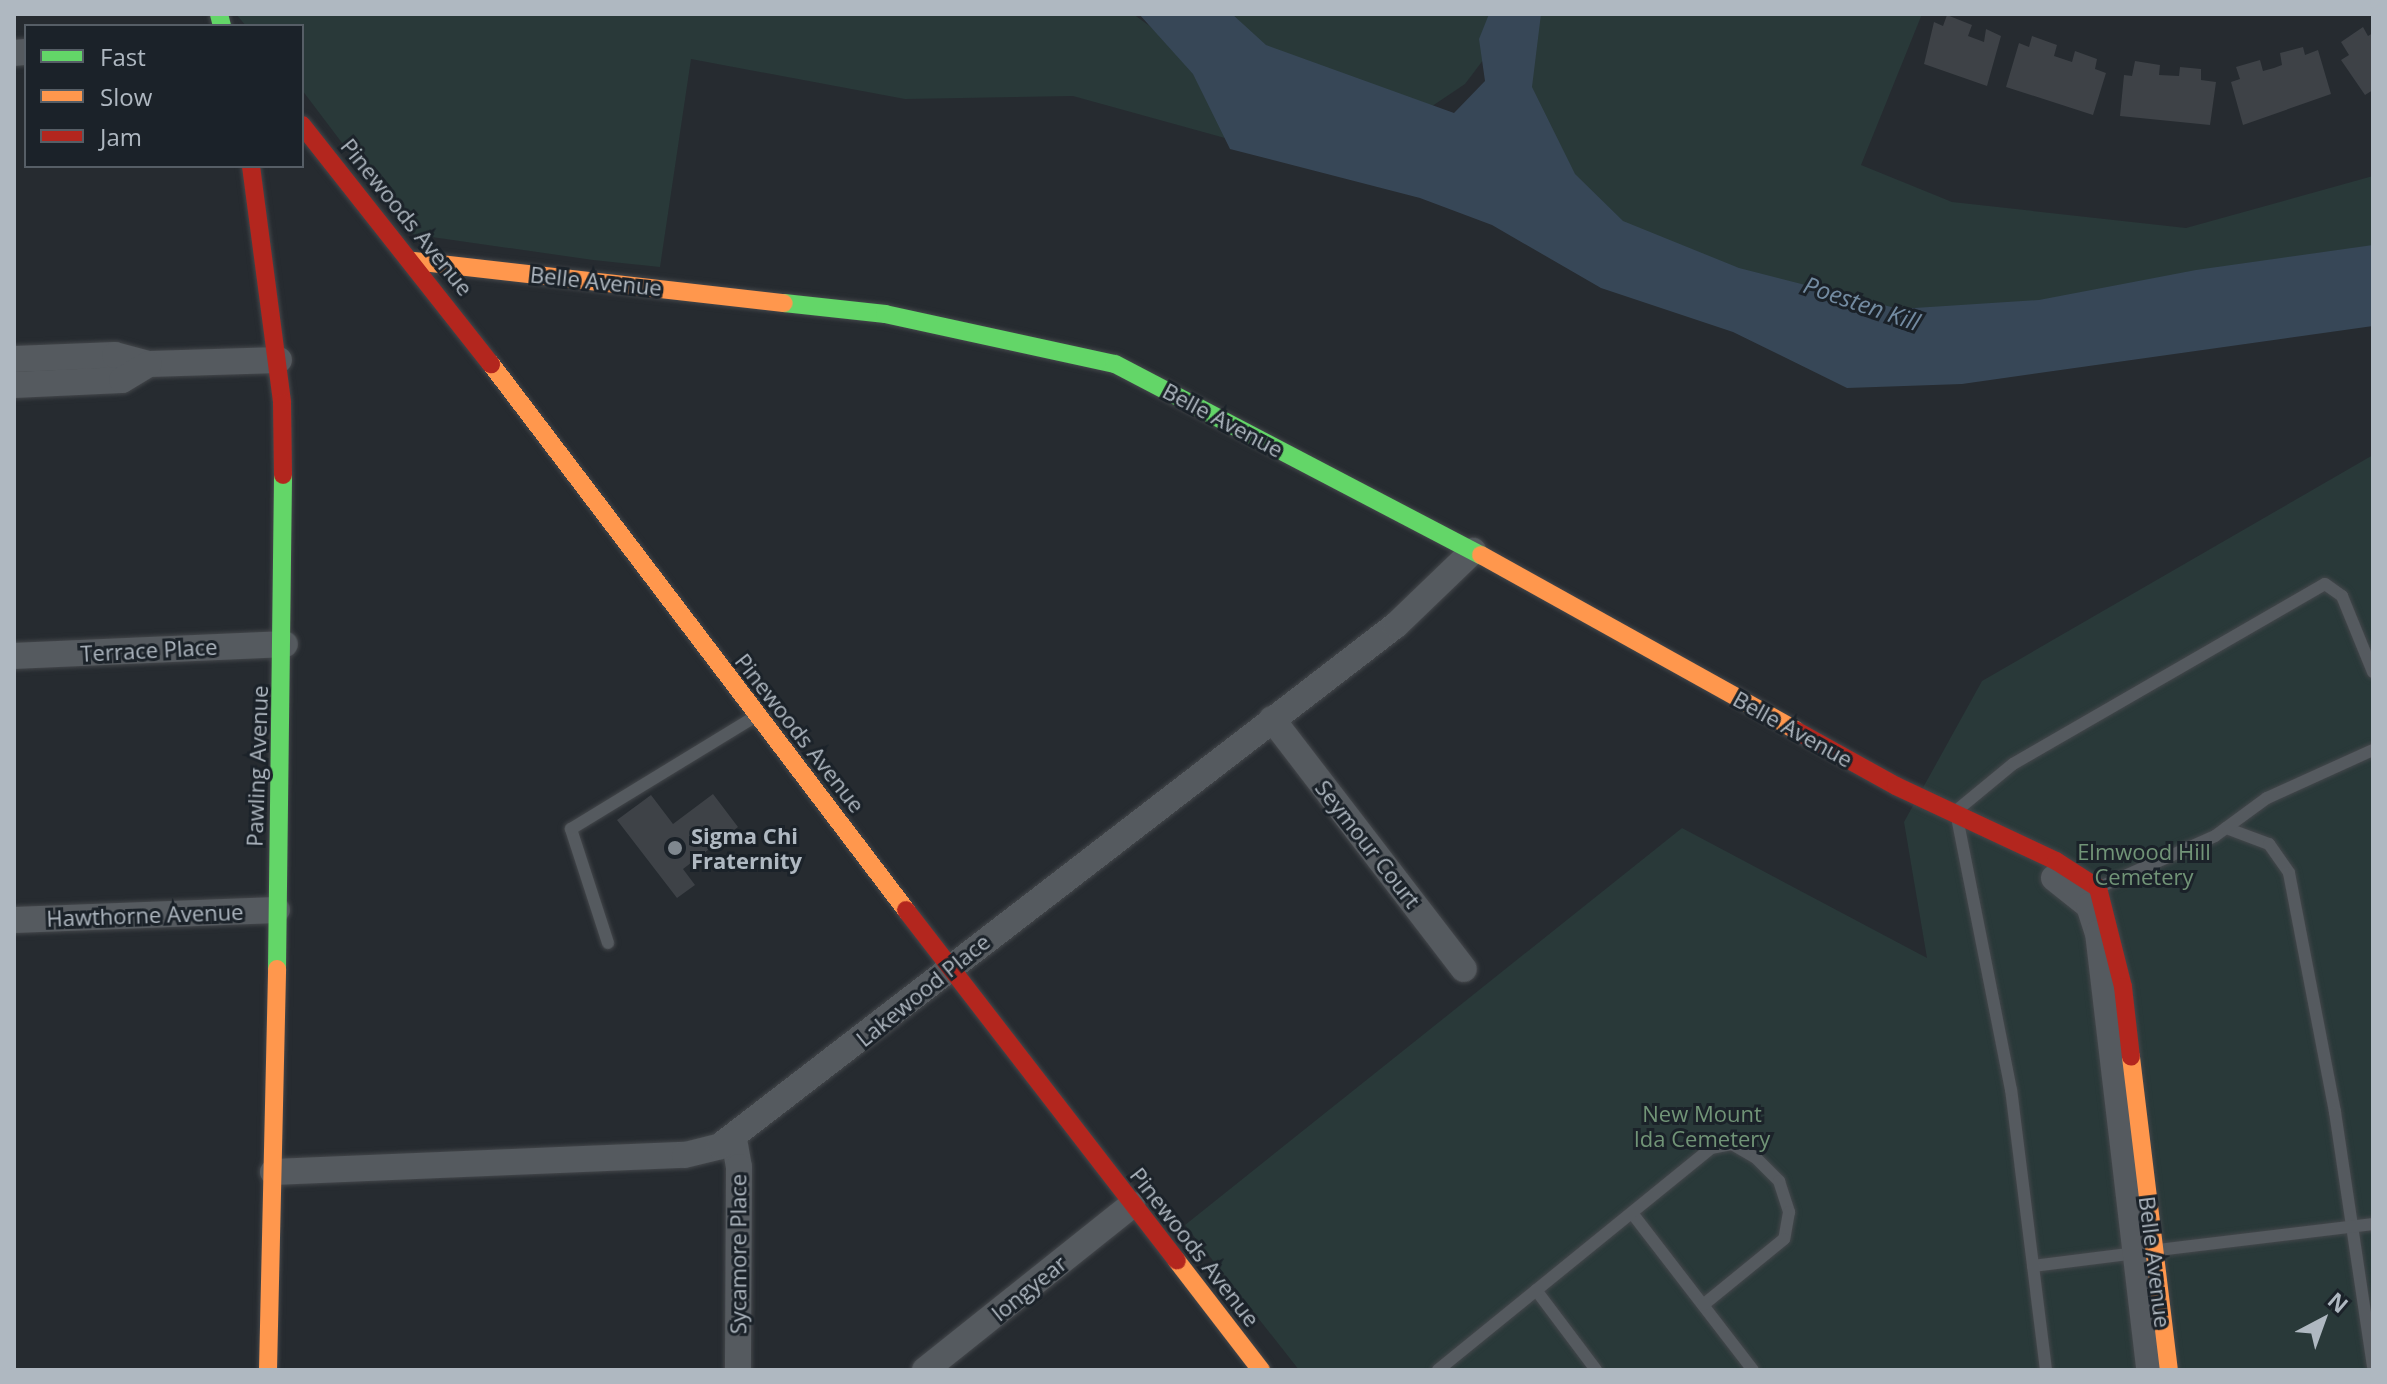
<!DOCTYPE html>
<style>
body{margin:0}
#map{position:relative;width:2387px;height:1384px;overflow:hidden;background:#262b30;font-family:"Open Sans",sans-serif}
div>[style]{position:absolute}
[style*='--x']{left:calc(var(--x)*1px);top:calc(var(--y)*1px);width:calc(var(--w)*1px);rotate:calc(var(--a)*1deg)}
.green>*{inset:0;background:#293939}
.water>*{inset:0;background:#374757}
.building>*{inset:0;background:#3e4247}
.roads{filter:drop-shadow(0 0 2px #44474b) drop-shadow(0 0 2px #44474b)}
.lane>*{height:12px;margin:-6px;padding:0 6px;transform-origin:6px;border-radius:6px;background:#555a5f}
.street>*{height:26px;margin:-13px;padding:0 13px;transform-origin:13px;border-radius:13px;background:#555a5f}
.fast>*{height:18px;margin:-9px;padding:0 9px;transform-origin:9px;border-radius:9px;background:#63d668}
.slow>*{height:18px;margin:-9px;padding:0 9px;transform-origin:9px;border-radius:9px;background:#ff974d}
.jam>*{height:18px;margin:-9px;padding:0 9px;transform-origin:9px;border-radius:9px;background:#b3261e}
.dots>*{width:22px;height:22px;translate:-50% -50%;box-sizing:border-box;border:4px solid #1b2229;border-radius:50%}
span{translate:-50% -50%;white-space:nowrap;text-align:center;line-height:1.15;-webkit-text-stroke:6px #1b2229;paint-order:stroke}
.street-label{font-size:22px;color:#afb8c1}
.poi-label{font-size:22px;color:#afb8c1;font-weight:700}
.left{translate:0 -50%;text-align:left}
.park-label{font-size:22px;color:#719477}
.water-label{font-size:24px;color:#738ba1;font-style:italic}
.frame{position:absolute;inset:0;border:16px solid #afb8c1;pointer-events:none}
.legend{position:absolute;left:24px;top:24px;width:280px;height:144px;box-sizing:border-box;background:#1b2229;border:2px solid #565e66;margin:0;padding:10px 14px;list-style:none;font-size:24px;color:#afb8c1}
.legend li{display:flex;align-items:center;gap:16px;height:40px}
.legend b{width:40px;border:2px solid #565e66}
.north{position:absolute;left:2283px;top:1280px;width:80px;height:80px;-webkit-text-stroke:6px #1b2229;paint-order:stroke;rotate:41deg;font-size:22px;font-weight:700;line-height:32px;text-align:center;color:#afb8c1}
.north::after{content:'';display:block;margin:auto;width:28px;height:36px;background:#afb8c1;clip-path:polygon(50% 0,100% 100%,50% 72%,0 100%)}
</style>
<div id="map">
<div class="green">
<i style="clip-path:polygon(236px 14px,1133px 14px,1355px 174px,1073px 96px,905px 99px,691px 59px,660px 267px,593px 260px,411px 234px,302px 90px,302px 26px,246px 26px)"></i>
<i style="clip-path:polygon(1214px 14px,1497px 14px,1499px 39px,1465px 84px,1389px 135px)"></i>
<i style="clip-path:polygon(1538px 14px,1922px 14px,1861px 165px,1952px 202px,2186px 228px,2373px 176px,2373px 261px,2100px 309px,1887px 312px,1749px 279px,1623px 226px,1568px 178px,1526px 89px)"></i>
<i style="clip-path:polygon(2373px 455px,2373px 1370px,1299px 1370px,1185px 1225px,1682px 828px,1927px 958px,1904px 822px,1982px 681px)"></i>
</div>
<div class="water">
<i style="clip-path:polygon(1139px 14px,1232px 14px,1266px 45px,1454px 113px,1485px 81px,1479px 39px,1489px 14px,1541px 14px,1532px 87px,1575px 174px,1623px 221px,1739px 268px,1899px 309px,2039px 300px,2196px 270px,2373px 245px,2373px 326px,1962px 384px,1847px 388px,1733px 332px,1601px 288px,1492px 225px,1420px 198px,1230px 149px,1193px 74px)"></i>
</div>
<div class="building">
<i style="clip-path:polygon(1947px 15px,1972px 25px,1968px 36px,1984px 42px,1986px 29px,2001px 36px,1987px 86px,1924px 64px,1934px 22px,1943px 26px)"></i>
<i style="clip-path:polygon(2363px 27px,2368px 36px,2373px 33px,2373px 90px,2365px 95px,2341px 60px,2349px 55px,2341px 42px)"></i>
<i style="clip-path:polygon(2032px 36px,2057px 45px,2054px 56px,2072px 62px,2075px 51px,2097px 59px,2095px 69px,2106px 73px,2093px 115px,2006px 87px,2019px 43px,2029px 47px)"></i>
<i style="clip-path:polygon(2303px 47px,2305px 55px,2318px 50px,2331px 94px,2243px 125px,2231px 82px,2240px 79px,2236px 67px,2260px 60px,2263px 71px,2274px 68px,2282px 65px,2280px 53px)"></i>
<i style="clip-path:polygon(2135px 61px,2160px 65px,2159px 75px,2179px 76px,2180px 67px,2201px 69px,2201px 80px,2216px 82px,2210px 125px,2120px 116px,2124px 75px,2132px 76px)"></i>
<i style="clip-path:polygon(713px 794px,738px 827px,683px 869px,695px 885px,677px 898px,617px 820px,651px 795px,673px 824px)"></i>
</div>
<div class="roads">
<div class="lane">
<i style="--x:2226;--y:828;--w:46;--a:20.4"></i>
<i style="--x:2269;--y:844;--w:35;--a:55"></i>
<i style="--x:2289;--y:873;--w:243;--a:79.1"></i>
<i style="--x:2335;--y:1112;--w:257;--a:81.5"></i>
<i style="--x:2100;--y:887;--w:126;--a:-23.9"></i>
<i style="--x:2215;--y:836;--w:64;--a:-36.2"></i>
<i style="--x:2267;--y:798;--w:116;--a:-24.4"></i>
<i style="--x:608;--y:943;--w:120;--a:-108"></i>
<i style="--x:571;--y:829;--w:213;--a:-31.4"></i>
<i style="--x:1632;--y:1213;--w:198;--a:52.4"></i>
<i style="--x:2158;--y:1250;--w:217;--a:-6.9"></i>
<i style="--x:2033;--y:1266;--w:104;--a:-7.2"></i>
<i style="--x:1536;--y:1290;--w:100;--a:53.1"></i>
<i style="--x:1438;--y:1370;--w:352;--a:-39.1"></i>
<i style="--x:1711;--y:1148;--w:21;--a:-11"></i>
<i style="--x:1732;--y:1144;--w:28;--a:30"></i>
<i style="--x:1756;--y:1158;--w:33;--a:45"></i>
<i style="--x:1779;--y:1181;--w:33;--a:72"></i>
<i style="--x:1789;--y:1212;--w:27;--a:100"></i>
<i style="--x:1784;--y:1239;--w:104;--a:140.8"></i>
<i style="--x:2046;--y:1370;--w:282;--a:-97.1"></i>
<i style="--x:2011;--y:1090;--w:284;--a:-101.2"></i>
<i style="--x:1956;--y:811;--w:74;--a:-39.5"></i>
<i style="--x:2013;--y:764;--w:360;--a:-30"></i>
<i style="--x:2325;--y:584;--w:21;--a:35"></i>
<i style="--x:2342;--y:596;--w:82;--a:67.8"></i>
</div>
<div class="street">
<i style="--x:14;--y:53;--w:12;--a:-5"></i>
<i style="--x:14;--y:359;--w:101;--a:-2.3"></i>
<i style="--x:115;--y:355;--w:35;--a:15"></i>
<i style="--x:149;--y:364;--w:130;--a:-1.8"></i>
<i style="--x:14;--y:385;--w:108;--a:-2.7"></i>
<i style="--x:122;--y:380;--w:31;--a:-31"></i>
<i style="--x:14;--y:656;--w:271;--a:-2.5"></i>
<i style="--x:1272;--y:719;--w:315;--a:52.5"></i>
<i style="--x:2054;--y:878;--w:45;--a:38.7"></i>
<i style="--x:2089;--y:906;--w:28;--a:72"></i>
<i style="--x:2098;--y:933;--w:440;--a:83.3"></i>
<i style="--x:14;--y:920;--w:263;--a:-2.2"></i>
<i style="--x:734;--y:1139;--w:28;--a:80"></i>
<i style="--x:739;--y:1167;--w:203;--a:90.3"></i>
<i style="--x:273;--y:1172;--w:412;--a:-2.4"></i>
<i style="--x:685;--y:1155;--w:36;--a:-14"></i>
<i style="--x:720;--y:1146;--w:853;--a:-37.62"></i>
<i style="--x:1396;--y:625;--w:107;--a:-43.9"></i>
<i style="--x:925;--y:1370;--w:265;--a:-38.6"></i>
</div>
<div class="fast">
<i style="--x:219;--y:14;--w:12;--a:76"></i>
<i style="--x:784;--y:303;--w:102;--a:6.2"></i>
<i style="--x:885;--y:314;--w:235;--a:12.3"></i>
<i style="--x:1115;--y:364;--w:413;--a:27.6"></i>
<i style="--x:277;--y:969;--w:494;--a:-89.3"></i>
</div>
<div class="slow">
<i style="--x:414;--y:261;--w:372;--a:6.5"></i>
<i style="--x:491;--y:364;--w:686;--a:52.76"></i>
<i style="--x:1481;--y:555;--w:359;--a:29.1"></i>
<i style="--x:2131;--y:1057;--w:315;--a:83.1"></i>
<i style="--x:1177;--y:1261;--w:138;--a:52.4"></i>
<i style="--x:268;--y:1370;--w:401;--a:-88.7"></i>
</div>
<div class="jam">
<i style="--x:302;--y:125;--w:305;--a:51.7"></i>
<i style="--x:251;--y:166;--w:239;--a:82.5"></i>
<i style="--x:282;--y:403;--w:72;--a:89.2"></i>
<i style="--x:1795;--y:730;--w:115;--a:29"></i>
<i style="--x:1896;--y:786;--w:177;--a:25.1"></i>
<i style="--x:2056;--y:861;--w:50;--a:32.7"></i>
<i style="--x:2098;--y:888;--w:102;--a:75.8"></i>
<i style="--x:2123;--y:987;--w:70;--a:83.5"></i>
<i style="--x:906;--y:910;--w:443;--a:52.3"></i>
</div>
</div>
<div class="dots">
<i style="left:675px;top:848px;background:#7f878e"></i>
</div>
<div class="street-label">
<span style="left:407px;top:217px;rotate:51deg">Pinewoods Avenue</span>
<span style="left:596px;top:281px;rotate:6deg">Belle Avenue</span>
<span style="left:1223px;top:420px;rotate:28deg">Belle Avenue</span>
<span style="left:149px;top:650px;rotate:-3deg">Terrace Place</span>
<span style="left:1793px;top:729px;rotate:29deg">Belle Avenue</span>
<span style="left:800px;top:733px;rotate:52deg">Pinewoods Avenue</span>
<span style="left:257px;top:766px;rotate:-88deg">Pawling Avenue</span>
<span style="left:1368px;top:844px;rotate:52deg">Seymour Court</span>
<span style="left:145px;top:915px;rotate:-2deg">Hawthorne Avenue</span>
<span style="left:923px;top:990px;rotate:-39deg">Lakewood Place</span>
<span style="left:1195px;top:1247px;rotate:52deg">Pinewoods Avenue</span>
<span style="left:738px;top:1254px;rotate:-90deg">Sycamore Place</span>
<span style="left:2155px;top:1262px;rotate:83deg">Belle Avenue</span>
<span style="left:1029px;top:1288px;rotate:-39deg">longyear</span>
</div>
<div class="poi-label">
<span class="left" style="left:691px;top:848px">Sigma Chi<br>Fraternity</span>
</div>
<div class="park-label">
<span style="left:2144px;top:864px">Elmwood Hill<br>Cemetery</span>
<span style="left:1702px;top:1126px">New Mount<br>Ida Cemetery</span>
</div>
<div class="water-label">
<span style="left:1862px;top:303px;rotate:19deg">Poesten Kill</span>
</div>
<div class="frame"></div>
<ul class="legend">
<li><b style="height:10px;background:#63d668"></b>Fast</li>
<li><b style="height:10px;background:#ff974d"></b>Slow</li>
<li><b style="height:10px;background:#b3261e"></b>Jam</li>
</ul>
<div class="north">N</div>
</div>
